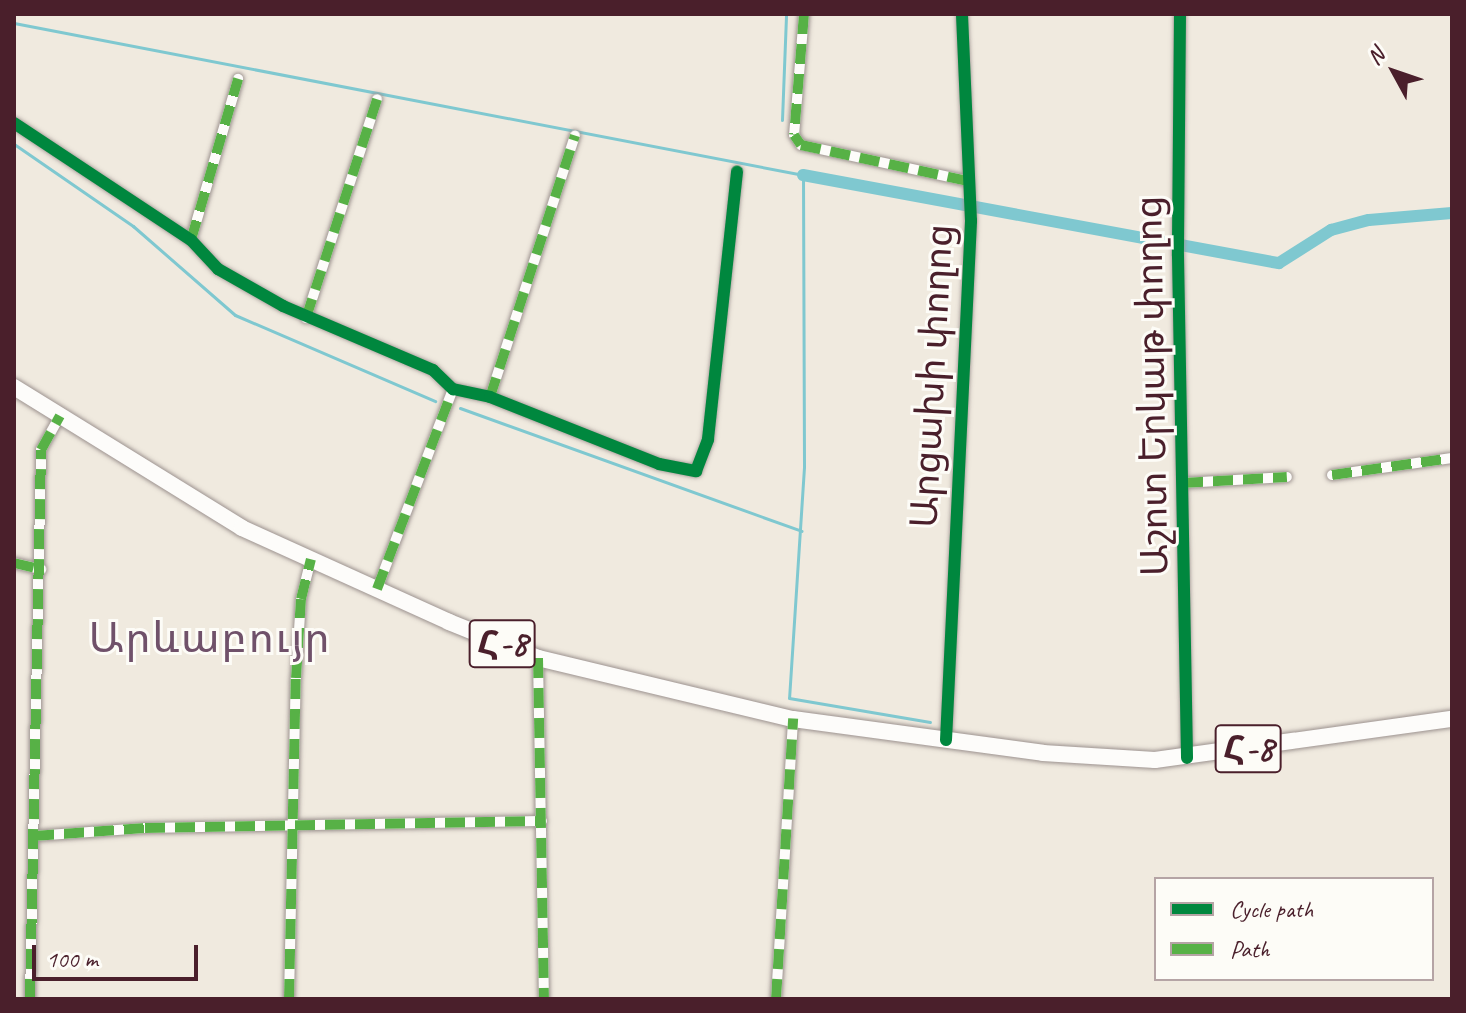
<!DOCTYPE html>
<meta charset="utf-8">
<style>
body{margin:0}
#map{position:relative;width:1466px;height:1013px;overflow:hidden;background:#f0eadf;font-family:Caveat,"Noto Sans Armenian",sans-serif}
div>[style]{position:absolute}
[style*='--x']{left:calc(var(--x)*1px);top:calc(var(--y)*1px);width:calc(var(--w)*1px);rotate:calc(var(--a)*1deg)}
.stream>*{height:3px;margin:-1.5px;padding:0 1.5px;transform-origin:1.5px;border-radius:1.5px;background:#7fc8d0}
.canal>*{height:12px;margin:-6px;padding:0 6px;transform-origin:6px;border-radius:6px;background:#7fc8d0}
.roads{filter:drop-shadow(0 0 2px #9c928f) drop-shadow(0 0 2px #9c928f)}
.street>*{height:10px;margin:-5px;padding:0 5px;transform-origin:5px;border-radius:5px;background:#fdfcfa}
.primary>*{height:16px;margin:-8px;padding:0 8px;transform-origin:8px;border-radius:8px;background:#fdfcfa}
.quiet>*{height:10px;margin-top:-5px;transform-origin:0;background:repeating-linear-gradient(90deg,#57b146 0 20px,transparent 0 30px)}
.cycleway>*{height:12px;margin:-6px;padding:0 6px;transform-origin:6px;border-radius:6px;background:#00873e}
span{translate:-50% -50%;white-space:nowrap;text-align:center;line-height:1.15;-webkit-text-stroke:6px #fdfcf7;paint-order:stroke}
.shield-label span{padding:2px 6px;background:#fdfcf7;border:2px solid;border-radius:6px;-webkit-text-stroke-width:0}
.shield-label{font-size:36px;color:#4a1f2b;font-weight:700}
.street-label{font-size:38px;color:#4a1f2b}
.quarter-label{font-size:42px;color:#70516a;letter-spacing:2px}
.frame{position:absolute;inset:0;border:16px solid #4a1f2b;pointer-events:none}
.legend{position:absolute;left:1154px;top:877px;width:280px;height:104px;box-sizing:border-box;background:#fdfcf7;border:2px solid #b5a4a5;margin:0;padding:10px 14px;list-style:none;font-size:24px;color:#4a1f2b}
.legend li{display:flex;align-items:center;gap:16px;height:40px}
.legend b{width:40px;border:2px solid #b5a4a5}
.north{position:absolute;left:1354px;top:32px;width:80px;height:80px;-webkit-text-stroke:6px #fdfcf7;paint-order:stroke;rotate:310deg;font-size:22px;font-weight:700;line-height:32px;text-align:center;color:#4a1f2b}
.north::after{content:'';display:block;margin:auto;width:28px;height:36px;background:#4a1f2b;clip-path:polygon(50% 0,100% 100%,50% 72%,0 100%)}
.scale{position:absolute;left:32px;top:945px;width:166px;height:36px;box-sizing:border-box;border:4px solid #4a1f2b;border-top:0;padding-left:10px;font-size:24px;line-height:28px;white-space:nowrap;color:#4a1f2b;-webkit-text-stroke:6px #fdfcf7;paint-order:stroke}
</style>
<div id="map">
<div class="stream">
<i style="--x:14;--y:23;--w:804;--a:10.9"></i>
<i style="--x:803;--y:175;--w:292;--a:89.8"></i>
<i style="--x:804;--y:467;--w:231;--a:93.7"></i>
<i style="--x:789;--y:698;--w:143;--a:9.7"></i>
<i style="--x:782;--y:120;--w:106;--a:-87.8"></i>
<i style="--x:14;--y:144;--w:145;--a:34.6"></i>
<i style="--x:133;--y:226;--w:135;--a:41.1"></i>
<i style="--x:235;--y:315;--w:218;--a:23.3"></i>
<i style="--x:460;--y:408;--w:363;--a:19.8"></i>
</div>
<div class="canal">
<i style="--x:803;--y:175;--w:484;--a:10.5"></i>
<i style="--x:1279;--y:263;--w:62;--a:-32.4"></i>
<i style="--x:1331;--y:230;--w:39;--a:-15"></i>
<i style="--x:1369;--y:220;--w:83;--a:-4.8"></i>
</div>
<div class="roads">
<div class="street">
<i style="--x:804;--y:14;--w:121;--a:94.7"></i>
<i style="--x:794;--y:135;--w:12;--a:55"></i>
<i style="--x:801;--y:145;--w:171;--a:12.2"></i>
<i style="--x:1180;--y:14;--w:242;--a:90.5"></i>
<i style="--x:1178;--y:256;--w:502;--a:88.97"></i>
<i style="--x:14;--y:123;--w:212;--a:33.5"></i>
<i style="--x:191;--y:240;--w:40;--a:47"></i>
<i style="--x:218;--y:269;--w:75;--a:29.6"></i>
<i style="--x:283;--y:306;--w:163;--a:23.1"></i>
<i style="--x:433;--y:370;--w:28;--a:44"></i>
<i style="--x:453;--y:389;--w:38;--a:12"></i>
<i style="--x:490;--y:397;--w:182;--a:21.6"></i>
<i style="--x:659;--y:464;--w:38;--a:11"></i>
<i style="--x:696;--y:471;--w:34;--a:-69"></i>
<i style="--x:708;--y:439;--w:269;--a:-83.8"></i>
<i style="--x:191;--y:240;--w:168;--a:-73.7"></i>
<i style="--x:306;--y:318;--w:230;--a:-72"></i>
<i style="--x:490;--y:397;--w:275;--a:-72"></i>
<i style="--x:1332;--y:475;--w:121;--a:-8.1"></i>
<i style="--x:1183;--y:483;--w:104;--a:-3.3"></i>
<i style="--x:14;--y:563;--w:28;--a:13"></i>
<i style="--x:377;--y:589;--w:214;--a:-69.2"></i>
<i style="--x:538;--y:658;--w:341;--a:89"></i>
<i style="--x:946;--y:740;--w:520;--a:-87.24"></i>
<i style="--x:971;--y:221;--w:207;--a:-92.5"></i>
<i style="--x:34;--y:836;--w:111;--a:-4.1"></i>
<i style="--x:145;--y:828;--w:397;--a:-1"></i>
<i style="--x:30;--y:999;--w:549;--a:-88.85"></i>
<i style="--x:41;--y:450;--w:39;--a:-61"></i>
<i style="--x:289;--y:999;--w:321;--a:-88.8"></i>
<i style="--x:296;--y:678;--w:79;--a:-86.4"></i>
<i style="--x:301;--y:599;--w:41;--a:-76"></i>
<i style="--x:776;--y:999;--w:281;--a:-86.5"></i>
</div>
<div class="primary">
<i style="--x:14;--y:387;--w:268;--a:31.7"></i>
<i style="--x:242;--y:528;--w:227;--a:24.4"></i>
<i style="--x:449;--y:622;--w:96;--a:22"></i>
<i style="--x:538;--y:658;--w:262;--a:13.5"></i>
<i style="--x:793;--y:719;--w:252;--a:7.7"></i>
<i style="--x:1043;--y:753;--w:112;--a:3.6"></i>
<i style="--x:1155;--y:760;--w:300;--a:-7.9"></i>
</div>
</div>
<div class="quiet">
<i style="--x:804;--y:14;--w:121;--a:94.7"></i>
<i style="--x:794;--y:135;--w:12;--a:55"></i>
<i style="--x:801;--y:145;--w:171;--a:12.2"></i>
<i style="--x:191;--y:240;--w:168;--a:-73.7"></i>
<i style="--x:306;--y:318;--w:230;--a:-72"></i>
<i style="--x:490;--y:397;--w:275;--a:-72"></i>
<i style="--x:1332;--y:475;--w:121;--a:-8.1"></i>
<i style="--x:1183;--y:483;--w:104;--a:-3.3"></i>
<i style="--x:14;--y:563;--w:28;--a:13"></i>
<i style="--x:377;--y:589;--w:214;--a:-69.2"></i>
<i style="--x:538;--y:658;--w:341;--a:89"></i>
<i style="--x:34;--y:836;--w:111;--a:-4.1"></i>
<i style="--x:145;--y:828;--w:397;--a:-1"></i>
<i style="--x:30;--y:999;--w:549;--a:-88.85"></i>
<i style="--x:41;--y:450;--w:39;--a:-61"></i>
<i style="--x:289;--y:999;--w:321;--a:-88.8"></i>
<i style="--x:296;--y:678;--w:79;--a:-86.4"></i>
<i style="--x:301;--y:599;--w:41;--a:-76"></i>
<i style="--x:776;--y:999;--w:281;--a:-86.5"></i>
</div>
<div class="cycleway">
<i style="--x:1180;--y:14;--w:242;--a:90.5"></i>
<i style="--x:1178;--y:256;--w:502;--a:88.97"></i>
<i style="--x:14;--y:123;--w:212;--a:33.5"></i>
<i style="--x:191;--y:240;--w:40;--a:47"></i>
<i style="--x:218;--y:269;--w:75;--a:29.6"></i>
<i style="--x:283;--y:306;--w:163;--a:23.1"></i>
<i style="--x:433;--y:370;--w:28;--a:44"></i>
<i style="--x:453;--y:389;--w:38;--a:12"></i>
<i style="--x:490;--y:397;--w:182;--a:21.6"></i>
<i style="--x:659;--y:464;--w:38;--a:11"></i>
<i style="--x:696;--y:471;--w:34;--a:-69"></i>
<i style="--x:708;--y:439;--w:269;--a:-83.8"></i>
<i style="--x:946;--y:740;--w:520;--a:-87.24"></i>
<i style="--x:971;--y:221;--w:207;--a:-92.5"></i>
</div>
<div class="shield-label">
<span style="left:502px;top:644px">Հ-8</span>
<span style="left:1248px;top:749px">Հ-8</span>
</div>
<div class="street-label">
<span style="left:932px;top:376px;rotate:-87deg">Արցախի փողոց</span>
<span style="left:1152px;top:386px;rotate:-91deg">Աշոտ Երկաթ փողոց</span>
</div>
<div class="quarter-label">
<span style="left:210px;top:639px">Արևաբույր</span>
</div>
<div class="frame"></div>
<ul class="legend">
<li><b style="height:10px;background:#00873e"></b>Cycle path</li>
<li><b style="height:10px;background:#57b146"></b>Path</li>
</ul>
<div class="north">N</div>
<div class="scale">100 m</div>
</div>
